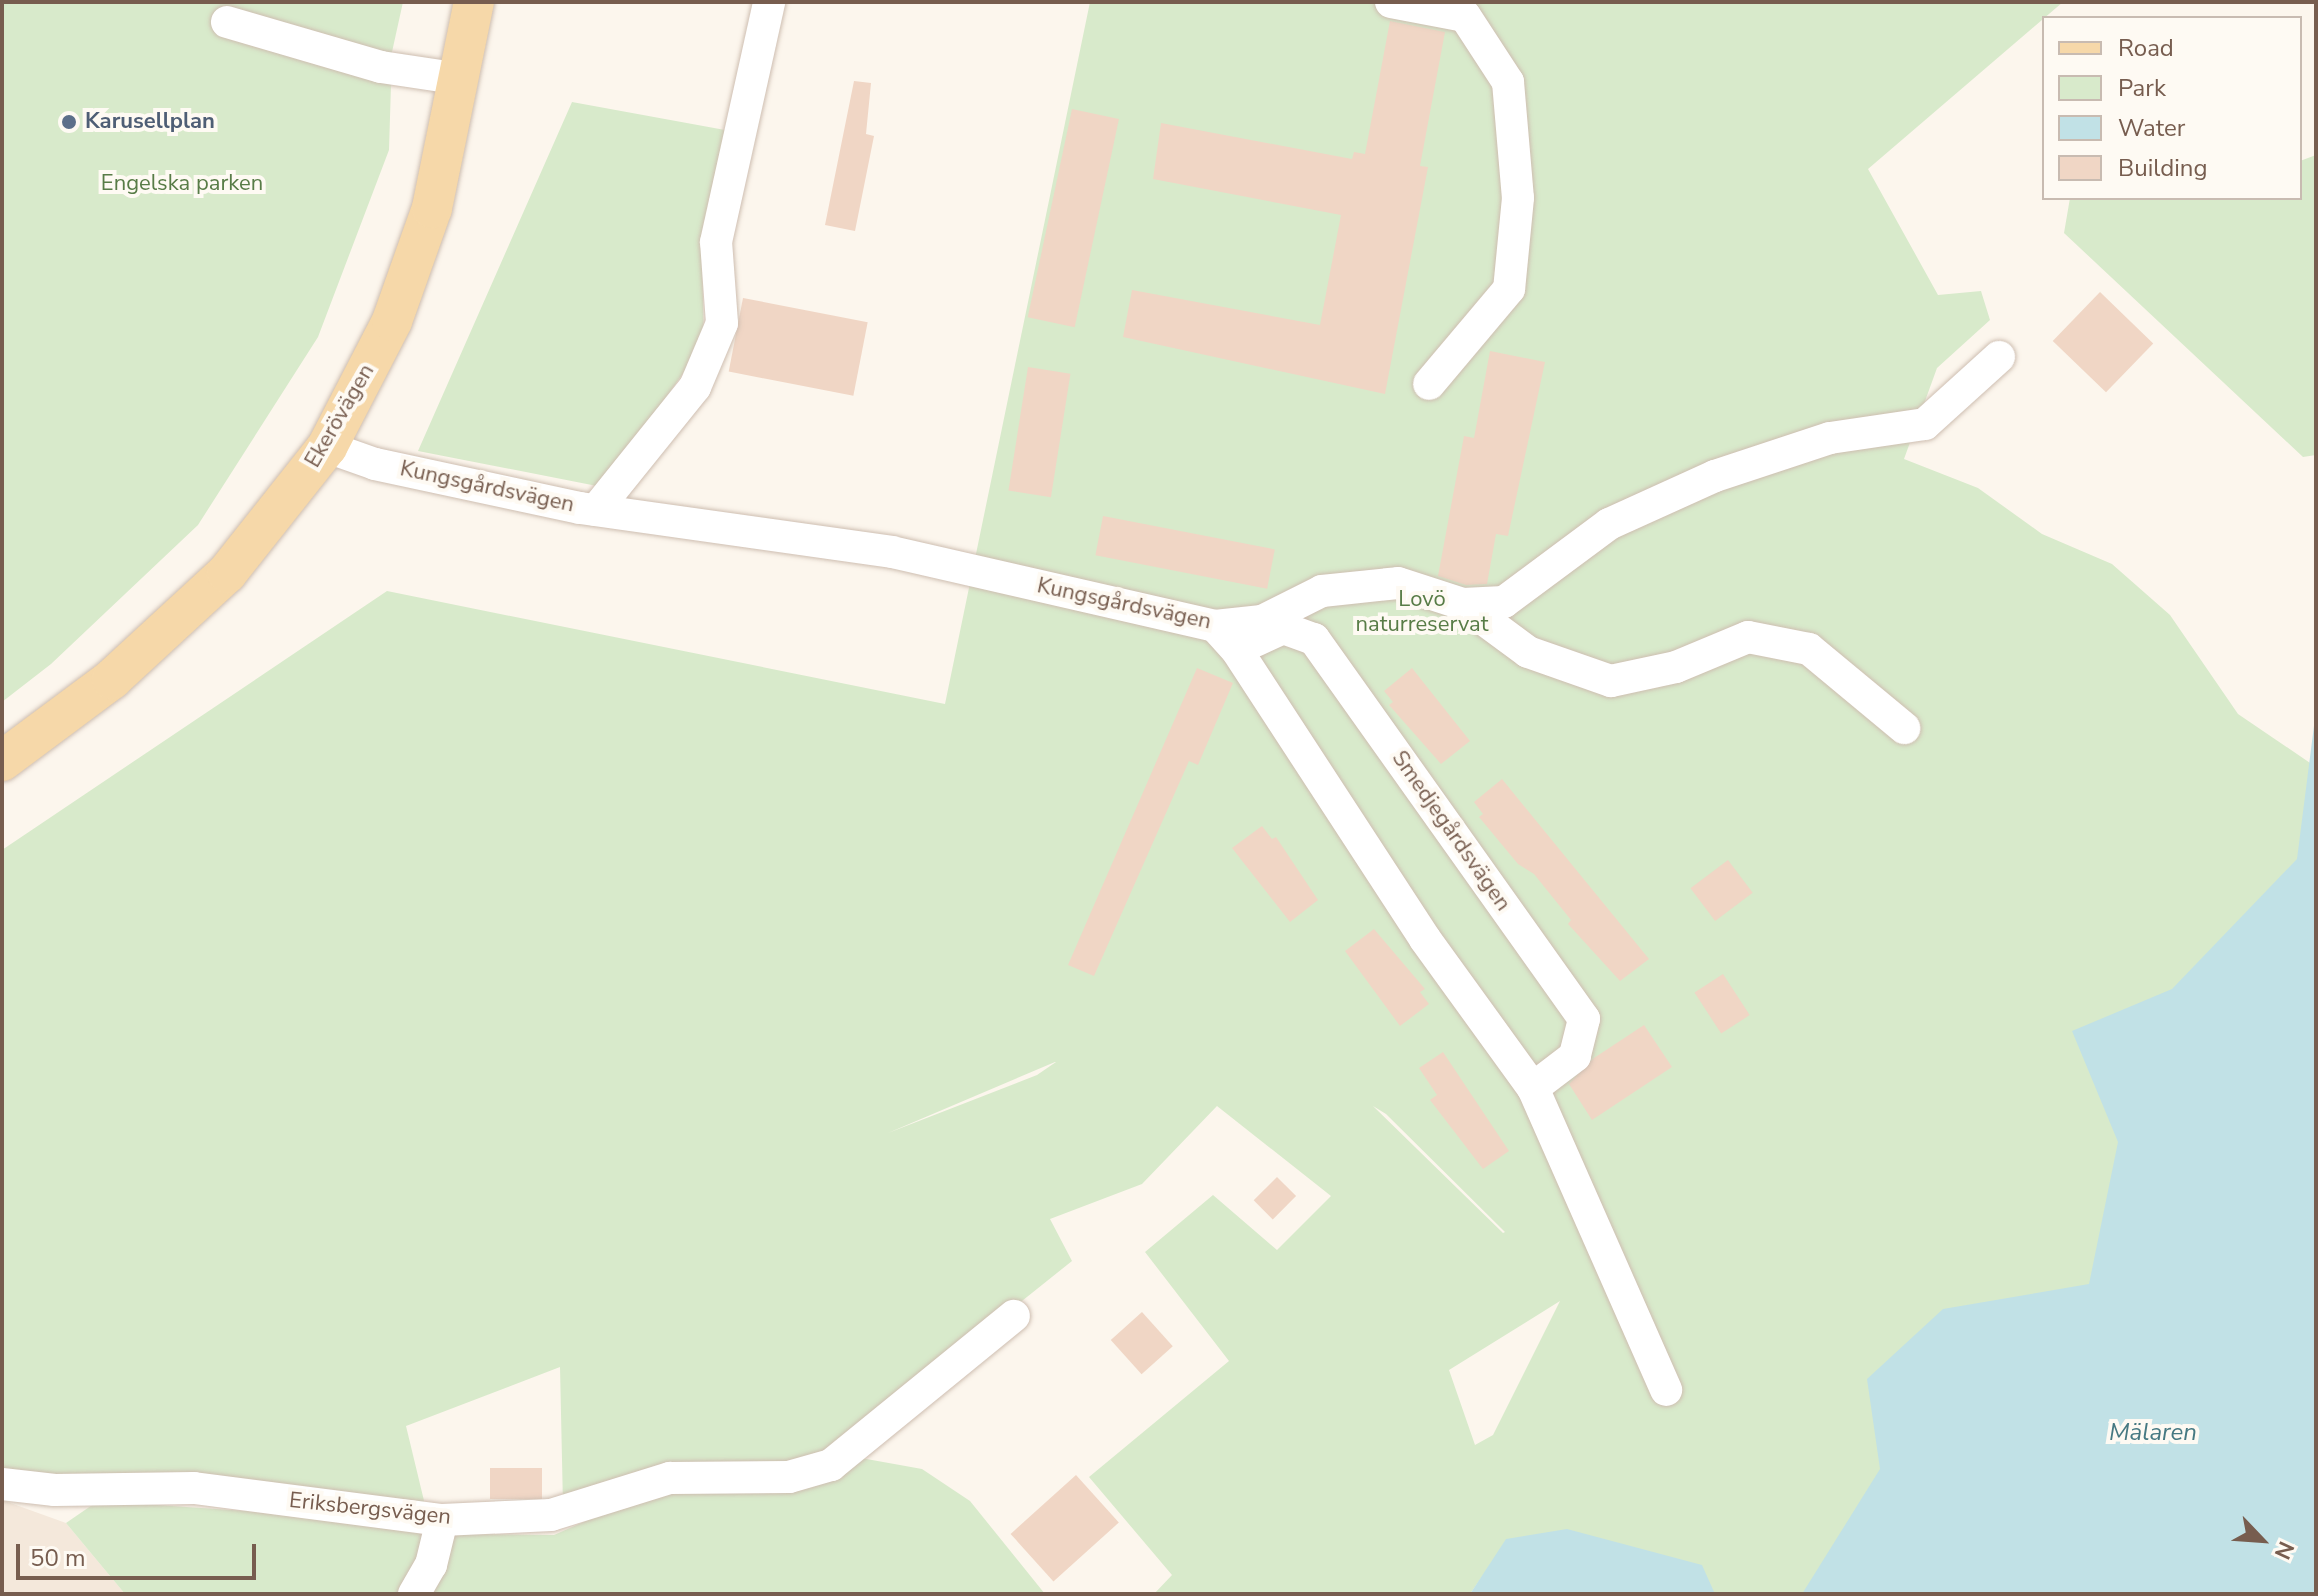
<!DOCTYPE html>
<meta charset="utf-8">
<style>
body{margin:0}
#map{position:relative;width:2318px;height:1596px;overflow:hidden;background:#fcf6ed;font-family:"Nunito Sans",sans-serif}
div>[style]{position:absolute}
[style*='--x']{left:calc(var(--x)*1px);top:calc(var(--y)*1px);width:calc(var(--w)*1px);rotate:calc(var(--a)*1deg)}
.residential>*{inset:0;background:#f4e8db}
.green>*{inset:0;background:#d8eacb}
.water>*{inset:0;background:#c1e1e6}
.building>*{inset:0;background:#f0d6c5;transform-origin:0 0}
.roads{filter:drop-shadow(0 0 2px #cebeb1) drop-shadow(0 0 2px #cebeb1)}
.minor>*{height:32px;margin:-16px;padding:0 16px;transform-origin:16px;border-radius:16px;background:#fff}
.major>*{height:40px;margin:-20px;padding:0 20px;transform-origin:20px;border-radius:20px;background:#f6d8a9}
.dots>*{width:22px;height:22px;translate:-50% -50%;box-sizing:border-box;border:4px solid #fefaf3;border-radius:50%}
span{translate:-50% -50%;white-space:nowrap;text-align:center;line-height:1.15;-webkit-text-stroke:8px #fefaf3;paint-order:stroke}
.service-label{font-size:22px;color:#4e5e75;font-weight:700}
.left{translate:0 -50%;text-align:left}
.park-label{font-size:22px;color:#587c47}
.street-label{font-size:22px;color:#775d4f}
.water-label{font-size:24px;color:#467982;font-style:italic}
.frame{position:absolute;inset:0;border:4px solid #775d4f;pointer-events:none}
.legend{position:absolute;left:2042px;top:16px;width:260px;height:184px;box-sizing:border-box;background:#fefaf3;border:2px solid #c8bbb1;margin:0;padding:10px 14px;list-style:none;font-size:24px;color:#775d4f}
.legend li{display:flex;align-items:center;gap:16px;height:40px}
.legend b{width:40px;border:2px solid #c8bbb1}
.north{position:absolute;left:2222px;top:1500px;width:80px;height:80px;-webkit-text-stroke:6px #fefaf3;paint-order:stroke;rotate:115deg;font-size:22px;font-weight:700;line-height:32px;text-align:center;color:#775d4f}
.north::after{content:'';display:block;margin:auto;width:28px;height:36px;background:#775d4f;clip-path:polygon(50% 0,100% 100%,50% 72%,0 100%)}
.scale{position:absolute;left:16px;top:1544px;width:240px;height:36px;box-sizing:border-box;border:4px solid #775d4f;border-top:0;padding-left:10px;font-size:24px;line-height:28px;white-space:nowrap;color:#775d4f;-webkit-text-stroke:6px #fefaf3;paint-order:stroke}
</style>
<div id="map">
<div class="residential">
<i style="clip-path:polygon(2px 1500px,66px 1523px,125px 1594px,2px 1594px)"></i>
</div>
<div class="green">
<i style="clip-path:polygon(2px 2px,403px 2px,392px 52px,389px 150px,318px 337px,198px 525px,51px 664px,2px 702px)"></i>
<i style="clip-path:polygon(evenodd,1090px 2px,2063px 2px,1868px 169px,1938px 295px,1981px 291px,1990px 320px,1937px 368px,1904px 459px,1978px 488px,2042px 534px,2112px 564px,2170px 615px,2238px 714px,2316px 767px,2316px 1594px,1480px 1594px,1483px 1575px,1470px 1594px,1154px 1594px,1172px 1575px,1089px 1477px,1229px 1361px,1145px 1252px,1213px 1195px,1277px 1250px,1331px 1196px,1217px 1106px,1142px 1184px,1050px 1219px,1072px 1261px,840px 1446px,778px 1469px,563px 1506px,560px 1367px,406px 1426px,426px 1509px,2px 1471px,2px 850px,387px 591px,945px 704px,1090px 2px,1056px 1062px,1037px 1075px,888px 1133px,1055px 1062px,1056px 1062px,1090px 2px,1373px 1106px,1386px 1114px,1505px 1232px,1503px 1233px,1373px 1106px,1090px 2px,1560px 1301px,1493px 1435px,1475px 1445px,1449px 1370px,1560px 1301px)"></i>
<i style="clip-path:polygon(572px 102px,725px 130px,702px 255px,704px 344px,602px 487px,418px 451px)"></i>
<i style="clip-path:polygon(2316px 155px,2316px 455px,2303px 457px,2064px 233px,2070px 198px,2300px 198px,2300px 161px)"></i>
<i style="clip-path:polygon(861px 1458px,922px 1469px,970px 1501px,1045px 1594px,125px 1594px,66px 1523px,98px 1501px,246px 1511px,439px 1534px,554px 1535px,638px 1498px)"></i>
</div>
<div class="water">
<i style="clip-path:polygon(2316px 710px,2316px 1594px,1802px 1594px,1880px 1469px,1867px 1379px,1943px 1309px,2089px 1284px,2118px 1142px,2072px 1031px,2172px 989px,2297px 859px)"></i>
<i style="clip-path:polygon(1567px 1529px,1702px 1565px,1715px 1594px,1470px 1594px,1506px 1539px)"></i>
</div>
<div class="building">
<i style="clip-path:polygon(1390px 21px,1445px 32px,1420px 166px,1428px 167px,1385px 394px,1123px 337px,1132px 290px,1320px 325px,1341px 215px,1153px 179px,1161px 123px,1352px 159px,1354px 152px,1365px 154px)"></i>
<i style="clip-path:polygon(854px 81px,871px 83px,866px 134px,874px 136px,855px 231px,825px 225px)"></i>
<i style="left:1072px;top:109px;width:48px;height:213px;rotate:12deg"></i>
<i style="left:2100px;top:292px;width:74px;height:68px;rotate:44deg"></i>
<i style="left:743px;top:298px;width:127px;height:75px;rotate:11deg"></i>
<i style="clip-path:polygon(1490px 351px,1545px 362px,1508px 536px,1496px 534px,1487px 584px,1466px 585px,1438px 576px,1464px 436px,1474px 438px)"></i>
<i style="left:1028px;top:367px;width:43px;height:125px;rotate:9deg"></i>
<i style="left:1103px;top:516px;width:175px;height:40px;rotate:11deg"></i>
<i style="clip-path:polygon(1197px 668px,1233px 683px,1198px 765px,1189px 761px,1094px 976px,1068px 965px)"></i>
<i style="clip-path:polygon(1412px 668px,1470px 741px,1441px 764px,1389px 705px,1393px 702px,1384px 691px)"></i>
<i style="clip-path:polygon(1502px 779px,1649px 959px,1620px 981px,1568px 924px,1571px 920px,1534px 874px,1518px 864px,1479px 817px,1483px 814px,1474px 802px)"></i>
<i style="clip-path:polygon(1262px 826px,1272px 839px,1276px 837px,1318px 900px,1290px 922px,1232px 848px)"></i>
<i style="left:1728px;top:860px;width:41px;height:47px;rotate:53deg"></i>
<i style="clip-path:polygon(1374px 929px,1425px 989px,1420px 992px,1429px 1004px,1400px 1026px,1345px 951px)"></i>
<i style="left:1723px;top:974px;width:49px;height:34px;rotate:57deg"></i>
<i style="clip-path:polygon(1644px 1025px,1672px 1067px,1592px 1120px,1569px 1084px,1594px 1058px)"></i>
<i style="clip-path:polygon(1443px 1052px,1509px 1151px,1483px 1169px,1430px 1100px,1437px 1095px,1419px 1068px)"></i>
<i style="left:1277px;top:1177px;width:27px;height:33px;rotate:45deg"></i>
<i style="left:1142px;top:1312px;width:46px;height:42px;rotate:48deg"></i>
<i style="left:490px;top:1468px;width:52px;height:31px"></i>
<i style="left:1076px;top:1475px;width:64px;height:88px;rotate:48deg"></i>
</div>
<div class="roads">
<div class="minor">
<i style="--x:1391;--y:2;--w:75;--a:10.7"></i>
<i style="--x:1465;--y:16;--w:79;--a:56.9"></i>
<i style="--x:1508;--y:82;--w:116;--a:85.1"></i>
<i style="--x:1518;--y:198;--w:91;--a:95.6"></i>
<i style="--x:1509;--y:289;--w:124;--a:130.1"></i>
<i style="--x:227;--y:22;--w:160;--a:16.3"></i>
<i style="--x:381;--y:67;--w:81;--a:8.5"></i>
<i style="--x:327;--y:447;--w:51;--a:19.5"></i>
<i style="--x:375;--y:464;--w:210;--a:12.1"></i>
<i style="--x:580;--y:508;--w:315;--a:8"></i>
<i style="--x:892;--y:552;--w:331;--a:12.9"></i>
<i style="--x:1215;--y:626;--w:47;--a:-6.1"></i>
<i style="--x:1262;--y:621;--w:67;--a:-26.6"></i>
<i style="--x:1322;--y:591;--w:76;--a:-6"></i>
<i style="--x:1398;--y:583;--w:68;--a:17.9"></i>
<i style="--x:1463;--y:604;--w:41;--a:-2.8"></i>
<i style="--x:1504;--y:602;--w:131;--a:-36.6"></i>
<i style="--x:1609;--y:524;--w:116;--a:-24.4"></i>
<i style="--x:1715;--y:476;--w:121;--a:-18.3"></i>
<i style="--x:1830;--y:438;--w:96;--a:-8.4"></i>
<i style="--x:1925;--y:424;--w:100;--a:-42.2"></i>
<i style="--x:596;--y:510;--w:158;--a:-51.2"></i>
<i style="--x:695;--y:387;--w:69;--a:-67.1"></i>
<i style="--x:722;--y:323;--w:81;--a:-94.2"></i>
<i style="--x:716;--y:242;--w:246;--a:-77.5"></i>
<i style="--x:1463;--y:604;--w:81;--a:36.4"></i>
<i style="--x:1528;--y:652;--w:88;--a:19.3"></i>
<i style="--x:1611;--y:681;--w:66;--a:-12.2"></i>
<i style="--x:1676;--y:667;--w:78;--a:-22.6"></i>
<i style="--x:1748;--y:637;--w:62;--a:11.1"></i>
<i style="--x:1809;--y:649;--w:124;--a:39.7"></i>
<i style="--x:1215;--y:626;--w:31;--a:48"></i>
<i style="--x:1236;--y:649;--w:346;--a:56.9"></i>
<i style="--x:1425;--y:939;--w:184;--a:54.1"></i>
<i style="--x:1533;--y:1088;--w:330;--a:66.2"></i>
<i style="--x:1255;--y:641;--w:31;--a:-25"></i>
<i style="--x:1283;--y:628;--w:33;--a:20"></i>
<i style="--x:1314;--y:639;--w:466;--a:54.6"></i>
<i style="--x:1584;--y:1019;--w:38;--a:104"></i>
<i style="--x:1575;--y:1056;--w:53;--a:142.7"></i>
<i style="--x:2;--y:1484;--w:53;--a:6.5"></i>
<i style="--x:55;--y:1490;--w:139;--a:-0.8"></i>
<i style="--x:194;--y:1488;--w:250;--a:7.4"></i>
<i style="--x:442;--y:1520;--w:109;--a:-2.6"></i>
<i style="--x:551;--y:1515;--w:125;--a:-17.3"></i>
<i style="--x:670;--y:1478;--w:119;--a:-0.5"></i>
<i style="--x:789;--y:1477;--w:44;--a:-15.9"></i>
<i style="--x:831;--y:1465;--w:236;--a:-39.2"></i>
<i style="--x:414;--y:1594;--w:34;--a:-60"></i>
<i style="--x:431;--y:1565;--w:46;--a:-76.3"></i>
</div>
<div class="major">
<i style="--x:2;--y:761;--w:137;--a:-36.7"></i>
<i style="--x:112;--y:679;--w:156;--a:-42.7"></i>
<i style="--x:227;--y:573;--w:161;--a:-51.6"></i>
<i style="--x:327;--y:447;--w:142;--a:-62.7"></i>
<i style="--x:392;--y:321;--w:120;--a:-70.5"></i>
<i style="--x:432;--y:208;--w:210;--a:-78.5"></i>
</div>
</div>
<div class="dots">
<i style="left:69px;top:122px;background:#5c6f8a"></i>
</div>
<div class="service-label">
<span class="left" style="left:85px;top:122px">Karusellplan</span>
</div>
<div class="park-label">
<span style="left:182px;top:184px">Engelska parken</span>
<span style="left:1422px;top:612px">Lovö<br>naturreservat</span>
</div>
<div class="street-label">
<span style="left:340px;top:416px;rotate:-60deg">Ekerövägen</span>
<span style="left:487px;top:487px;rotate:12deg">Kungsgårdsvägen</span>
<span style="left:1124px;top:604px;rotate:12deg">Kungsgårdsvägen</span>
<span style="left:1451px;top:831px;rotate:55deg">Smedjegårdsvägen</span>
<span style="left:370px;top:1509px;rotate:6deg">Eriksbergsvägen</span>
</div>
<div class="water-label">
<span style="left:2153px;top:1433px">Mälaren</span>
</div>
<div class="frame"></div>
<ul class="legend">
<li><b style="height:10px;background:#f6d8a9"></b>Road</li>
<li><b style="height:22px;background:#d8eacb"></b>Park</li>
<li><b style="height:22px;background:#c1e1e6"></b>Water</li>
<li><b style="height:22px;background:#f0d6c5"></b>Building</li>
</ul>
<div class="north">N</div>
<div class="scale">50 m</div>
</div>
